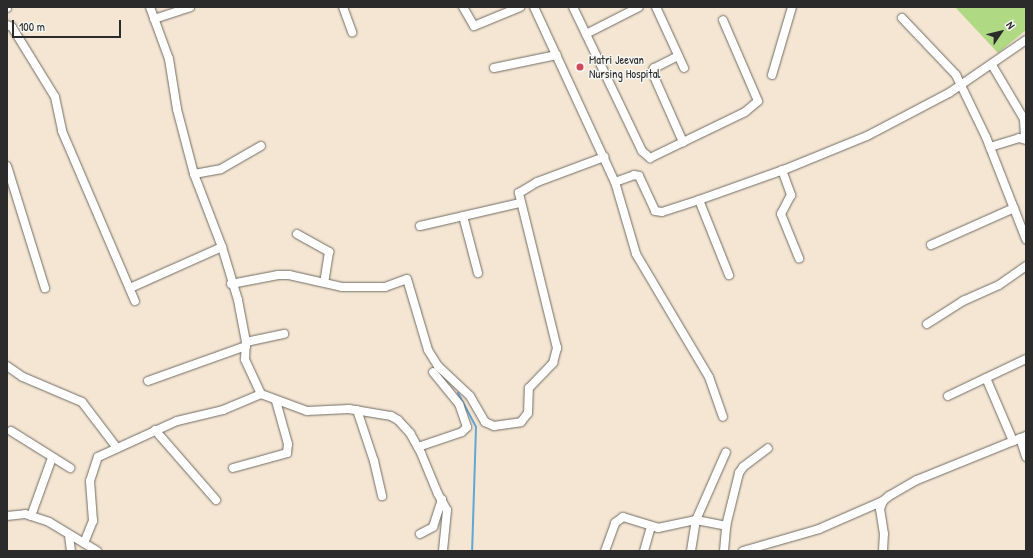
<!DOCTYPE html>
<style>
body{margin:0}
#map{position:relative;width:1033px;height:558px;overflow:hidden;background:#f4e6d2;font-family:"Patrick Hand",sans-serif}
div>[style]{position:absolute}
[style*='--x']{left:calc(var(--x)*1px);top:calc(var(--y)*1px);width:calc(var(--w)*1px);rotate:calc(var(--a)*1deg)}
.green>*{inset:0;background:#b0d983}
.stream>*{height:2px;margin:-1px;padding:0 1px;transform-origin:1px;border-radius:1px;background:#5fa7d6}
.roads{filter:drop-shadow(0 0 1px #716c65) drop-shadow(0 0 1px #716c65)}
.minor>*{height:8px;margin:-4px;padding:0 4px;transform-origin:4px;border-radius:4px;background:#fff}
.dots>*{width:11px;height:11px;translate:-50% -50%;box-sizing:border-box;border:2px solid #f6f6f2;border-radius:50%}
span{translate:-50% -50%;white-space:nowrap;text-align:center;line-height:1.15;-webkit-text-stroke:3px #f6f6f2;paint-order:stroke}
.poi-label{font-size:12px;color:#2b2b2b}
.left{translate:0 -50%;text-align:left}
.frame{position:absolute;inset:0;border:8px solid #2b2b2b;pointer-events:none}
.north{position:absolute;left:981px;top:12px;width:40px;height:40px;-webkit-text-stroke:3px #f6f6f2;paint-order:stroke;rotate:55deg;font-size:11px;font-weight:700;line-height:16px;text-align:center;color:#2b2b2b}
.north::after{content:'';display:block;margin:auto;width:14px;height:18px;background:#2b2b2b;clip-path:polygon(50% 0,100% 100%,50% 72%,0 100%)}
.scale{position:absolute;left:12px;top:20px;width:109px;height:18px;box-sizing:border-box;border:2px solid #2b2b2b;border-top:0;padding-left:5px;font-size:12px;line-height:14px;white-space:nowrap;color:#2b2b2b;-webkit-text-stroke:3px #f6f6f2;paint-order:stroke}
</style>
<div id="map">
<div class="green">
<i style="clip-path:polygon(955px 7px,1026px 7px,1026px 30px,998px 53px)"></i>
</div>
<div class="stream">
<i style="--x:458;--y:393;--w:38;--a:62"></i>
<i style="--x:476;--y:427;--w:124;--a:91.8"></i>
</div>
<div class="roads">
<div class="minor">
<i style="--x:343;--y:7;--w:27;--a:70"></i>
<i style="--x:463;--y:7;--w:22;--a:60"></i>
<i style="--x:474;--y:26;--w:50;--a:-22.4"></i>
<i style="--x:534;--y:7;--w:193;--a:65.2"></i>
<i style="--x:615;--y:182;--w:75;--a:73.7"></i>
<i style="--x:636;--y:254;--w:143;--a:59.3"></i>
<i style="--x:709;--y:377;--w:42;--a:70.7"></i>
<i style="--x:573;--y:7;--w:160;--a:64.4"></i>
<i style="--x:642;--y:151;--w:11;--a:41"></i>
<i style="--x:650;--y:158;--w:106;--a:-25.8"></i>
<i style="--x:745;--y:112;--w:17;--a:-40"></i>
<i style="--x:758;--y:101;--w:88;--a:-113.4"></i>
<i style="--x:656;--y:7;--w:67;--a:65.3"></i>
<i style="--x:7;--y:8;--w:1;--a:-90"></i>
<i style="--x:902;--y:18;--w:79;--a:46.5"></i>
<i style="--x:956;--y:75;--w:69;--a:64.2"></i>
<i style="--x:986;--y:137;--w:110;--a:68.6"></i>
<i style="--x:154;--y:19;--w:38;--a:-18"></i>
<i style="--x:7;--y:25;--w:5;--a:22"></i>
<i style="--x:12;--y:27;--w:82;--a:58.4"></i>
<i style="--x:55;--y:97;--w:35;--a:78"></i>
<i style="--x:62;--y:131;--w:185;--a:66.8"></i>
<i style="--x:586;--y:34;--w:59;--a:-27"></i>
<i style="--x:678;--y:56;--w:27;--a:153"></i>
<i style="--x:654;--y:68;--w:4;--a:117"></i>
<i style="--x:652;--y:72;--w:77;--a:66.1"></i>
<i style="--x:992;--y:65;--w:63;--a:59.3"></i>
<i style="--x:1024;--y:119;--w:20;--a:87"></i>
<i style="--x:494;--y:68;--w:64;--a:-11.7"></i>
<i style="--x:772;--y:75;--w:71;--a:-73.6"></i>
<i style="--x:990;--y:147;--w:30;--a:-17"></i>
<i style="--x:1019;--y:138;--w:7;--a:16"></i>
<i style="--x:7;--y:166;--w:128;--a:72.7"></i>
<i style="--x:782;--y:170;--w:27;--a:70"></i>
<i style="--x:791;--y:195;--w:21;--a:118"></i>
<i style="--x:781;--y:214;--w:48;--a:67.8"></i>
<i style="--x:194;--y:174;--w:27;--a:-10"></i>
<i style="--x:221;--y:169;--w:46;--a:-29.9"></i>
<i style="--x:615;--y:182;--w:20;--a:-20"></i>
<i style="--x:634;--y:175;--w:5;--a:11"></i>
<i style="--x:639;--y:176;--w:38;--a:65"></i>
<i style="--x:655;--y:211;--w:7;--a:8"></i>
<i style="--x:662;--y:212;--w:39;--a:-18"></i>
<i style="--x:699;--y:200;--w:92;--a:-19.6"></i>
<i style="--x:786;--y:169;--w:87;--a:-22.2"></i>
<i style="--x:867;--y:136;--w:93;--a:-27.7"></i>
<i style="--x:949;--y:93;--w:93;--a:-34.5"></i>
<i style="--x:699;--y:200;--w:81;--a:68.2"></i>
<i style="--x:463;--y:216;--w:59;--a:75.3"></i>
<i style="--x:420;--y:226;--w:103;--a:-13"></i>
<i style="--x:297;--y:234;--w:37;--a:29"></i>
<i style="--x:329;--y:252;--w:30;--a:99"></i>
<i style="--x:931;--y:245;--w:91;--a:-24"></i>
<i style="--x:231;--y:284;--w:48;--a:-10.8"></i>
<i style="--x:278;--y:275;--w:11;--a:0"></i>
<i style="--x:289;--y:275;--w:54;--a:12.8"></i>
<i style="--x:342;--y:287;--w:43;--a:0"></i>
<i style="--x:385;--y:287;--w:23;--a:-20"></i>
<i style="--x:407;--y:279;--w:74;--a:73.5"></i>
<i style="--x:428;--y:350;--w:19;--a:58"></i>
<i style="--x:438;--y:366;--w:44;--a:43.2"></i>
<i style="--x:470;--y:396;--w:30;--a:60"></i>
<i style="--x:485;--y:422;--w:10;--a:24"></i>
<i style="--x:494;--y:426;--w:27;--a:-8"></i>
<i style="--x:521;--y:422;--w:11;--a:-52"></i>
<i style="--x:528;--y:413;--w:25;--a:-88"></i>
<i style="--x:529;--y:388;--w:35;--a:-46"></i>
<i style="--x:553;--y:363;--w:16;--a:-75"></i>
<i style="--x:557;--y:348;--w:160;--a:-103.8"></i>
<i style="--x:519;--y:193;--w:21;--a:-31"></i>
<i style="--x:537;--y:182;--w:72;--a:-20.5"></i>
<i style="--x:130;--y:288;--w:101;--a:-24"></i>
<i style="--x:927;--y:324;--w:43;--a:-32.6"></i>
<i style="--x:963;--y:301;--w:39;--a:-24"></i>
<i style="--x:999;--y:285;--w:33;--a:-35"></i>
<i style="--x:246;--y:342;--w:39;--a:-12"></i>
<i style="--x:7;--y:366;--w:19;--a:35"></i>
<i style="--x:23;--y:377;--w:64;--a:23"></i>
<i style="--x:82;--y:402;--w:58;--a:52.7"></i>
<i style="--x:986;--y:378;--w:69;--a:66.8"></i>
<i style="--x:148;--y:381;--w:104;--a:-19.7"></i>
<i style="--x:261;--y:394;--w:49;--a:20.3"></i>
<i style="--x:307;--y:411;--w:42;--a:-2.7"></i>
<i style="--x:349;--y:409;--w:43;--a:9.5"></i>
<i style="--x:391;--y:416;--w:8;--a:30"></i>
<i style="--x:398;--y:420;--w:18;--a:47"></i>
<i style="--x:410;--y:433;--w:23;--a:61"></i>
<i style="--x:421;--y:453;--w:44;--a:67.5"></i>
<i style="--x:438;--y:494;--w:18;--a:61"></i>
<i style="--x:447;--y:510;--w:41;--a:95.6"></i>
<i style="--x:948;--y:396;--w:86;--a:-25.4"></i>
<i style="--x:357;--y:410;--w:54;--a:71.6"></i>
<i style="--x:374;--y:461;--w:36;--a:77"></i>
<i style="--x:155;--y:430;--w:93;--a:48.9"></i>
<i style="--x:11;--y:431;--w:70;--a:32.1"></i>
<i style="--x:1020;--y:438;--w:20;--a:72"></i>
<i style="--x:418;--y:447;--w:46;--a:-18.8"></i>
<i style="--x:462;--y:432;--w:7;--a:-45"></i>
<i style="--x:467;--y:427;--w:24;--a:-109"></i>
<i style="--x:459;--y:404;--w:41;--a:-129.1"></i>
<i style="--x:233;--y:468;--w:56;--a:-15.5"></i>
<i style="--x:287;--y:453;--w:9;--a:-84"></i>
<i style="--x:288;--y:444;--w:45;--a:-105.6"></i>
<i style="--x:7;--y:516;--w:18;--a:-6"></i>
<i style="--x:25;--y:514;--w:25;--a:18"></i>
<i style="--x:49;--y:522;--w:56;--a:31.1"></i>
<i style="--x:31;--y:516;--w:62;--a:-70.1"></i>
<i style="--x:420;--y:534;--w:15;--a:-28"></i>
<i style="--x:433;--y:527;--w:29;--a:-72"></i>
<i style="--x:69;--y:535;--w:16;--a:83"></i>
<i style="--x:84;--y:543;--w:24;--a:-68"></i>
<i style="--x:93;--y:521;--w:40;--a:-94.3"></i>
<i style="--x:90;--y:481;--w:25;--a:-72"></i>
<i style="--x:98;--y:457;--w:87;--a:-24.5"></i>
<i style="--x:177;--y:421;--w:47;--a:-13.4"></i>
<i style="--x:223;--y:410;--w:41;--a:-22.8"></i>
<i style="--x:261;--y:394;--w:38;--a:-115"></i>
<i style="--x:245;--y:359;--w:17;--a:-87"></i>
<i style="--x:246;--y:342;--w:43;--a:-100.8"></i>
<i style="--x:238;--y:300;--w:55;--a:-106.8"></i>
<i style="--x:222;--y:247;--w:78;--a:-111"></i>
<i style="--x:194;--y:174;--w:67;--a:-104.7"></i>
<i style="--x:177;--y:109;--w:51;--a:-99.1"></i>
<i style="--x:169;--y:59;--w:55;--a:-110.1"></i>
<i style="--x:605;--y:551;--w:30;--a:-70"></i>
<i style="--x:615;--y:523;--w:10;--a:-37"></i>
<i style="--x:623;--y:517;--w:37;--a:17"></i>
<i style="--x:658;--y:528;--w:39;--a:-12"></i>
<i style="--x:696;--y:520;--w:31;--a:11"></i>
<i style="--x:644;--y:551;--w:26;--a:-74"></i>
<i style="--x:691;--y:551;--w:31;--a:-81"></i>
<i style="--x:696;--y:520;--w:74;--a:-66.2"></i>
<i style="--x:724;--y:551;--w:25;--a:-85"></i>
<i style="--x:726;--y:526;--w:55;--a:-76.2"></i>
<i style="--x:739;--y:473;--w:7;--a:-56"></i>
<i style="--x:743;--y:467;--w:31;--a:-37"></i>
<i style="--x:743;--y:551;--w:79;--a:-16.1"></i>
<i style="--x:819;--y:529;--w:70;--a:-23.6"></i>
<i style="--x:883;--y:551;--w:17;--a:-87"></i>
<i style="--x:884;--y:534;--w:25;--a:-99"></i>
<i style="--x:880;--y:509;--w:9;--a:-69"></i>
<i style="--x:883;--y:501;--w:8;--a:-40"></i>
<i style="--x:889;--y:496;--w:32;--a:-30"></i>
<i style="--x:917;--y:480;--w:118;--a:-22"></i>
</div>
</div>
<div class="dots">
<i style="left:580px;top:67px;background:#d1495b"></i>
</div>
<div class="poi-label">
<span class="left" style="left:589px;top:67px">Matri Jeevan<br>Nursing Hospital</span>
</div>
<div class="frame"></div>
<div class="north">N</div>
<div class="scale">100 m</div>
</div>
